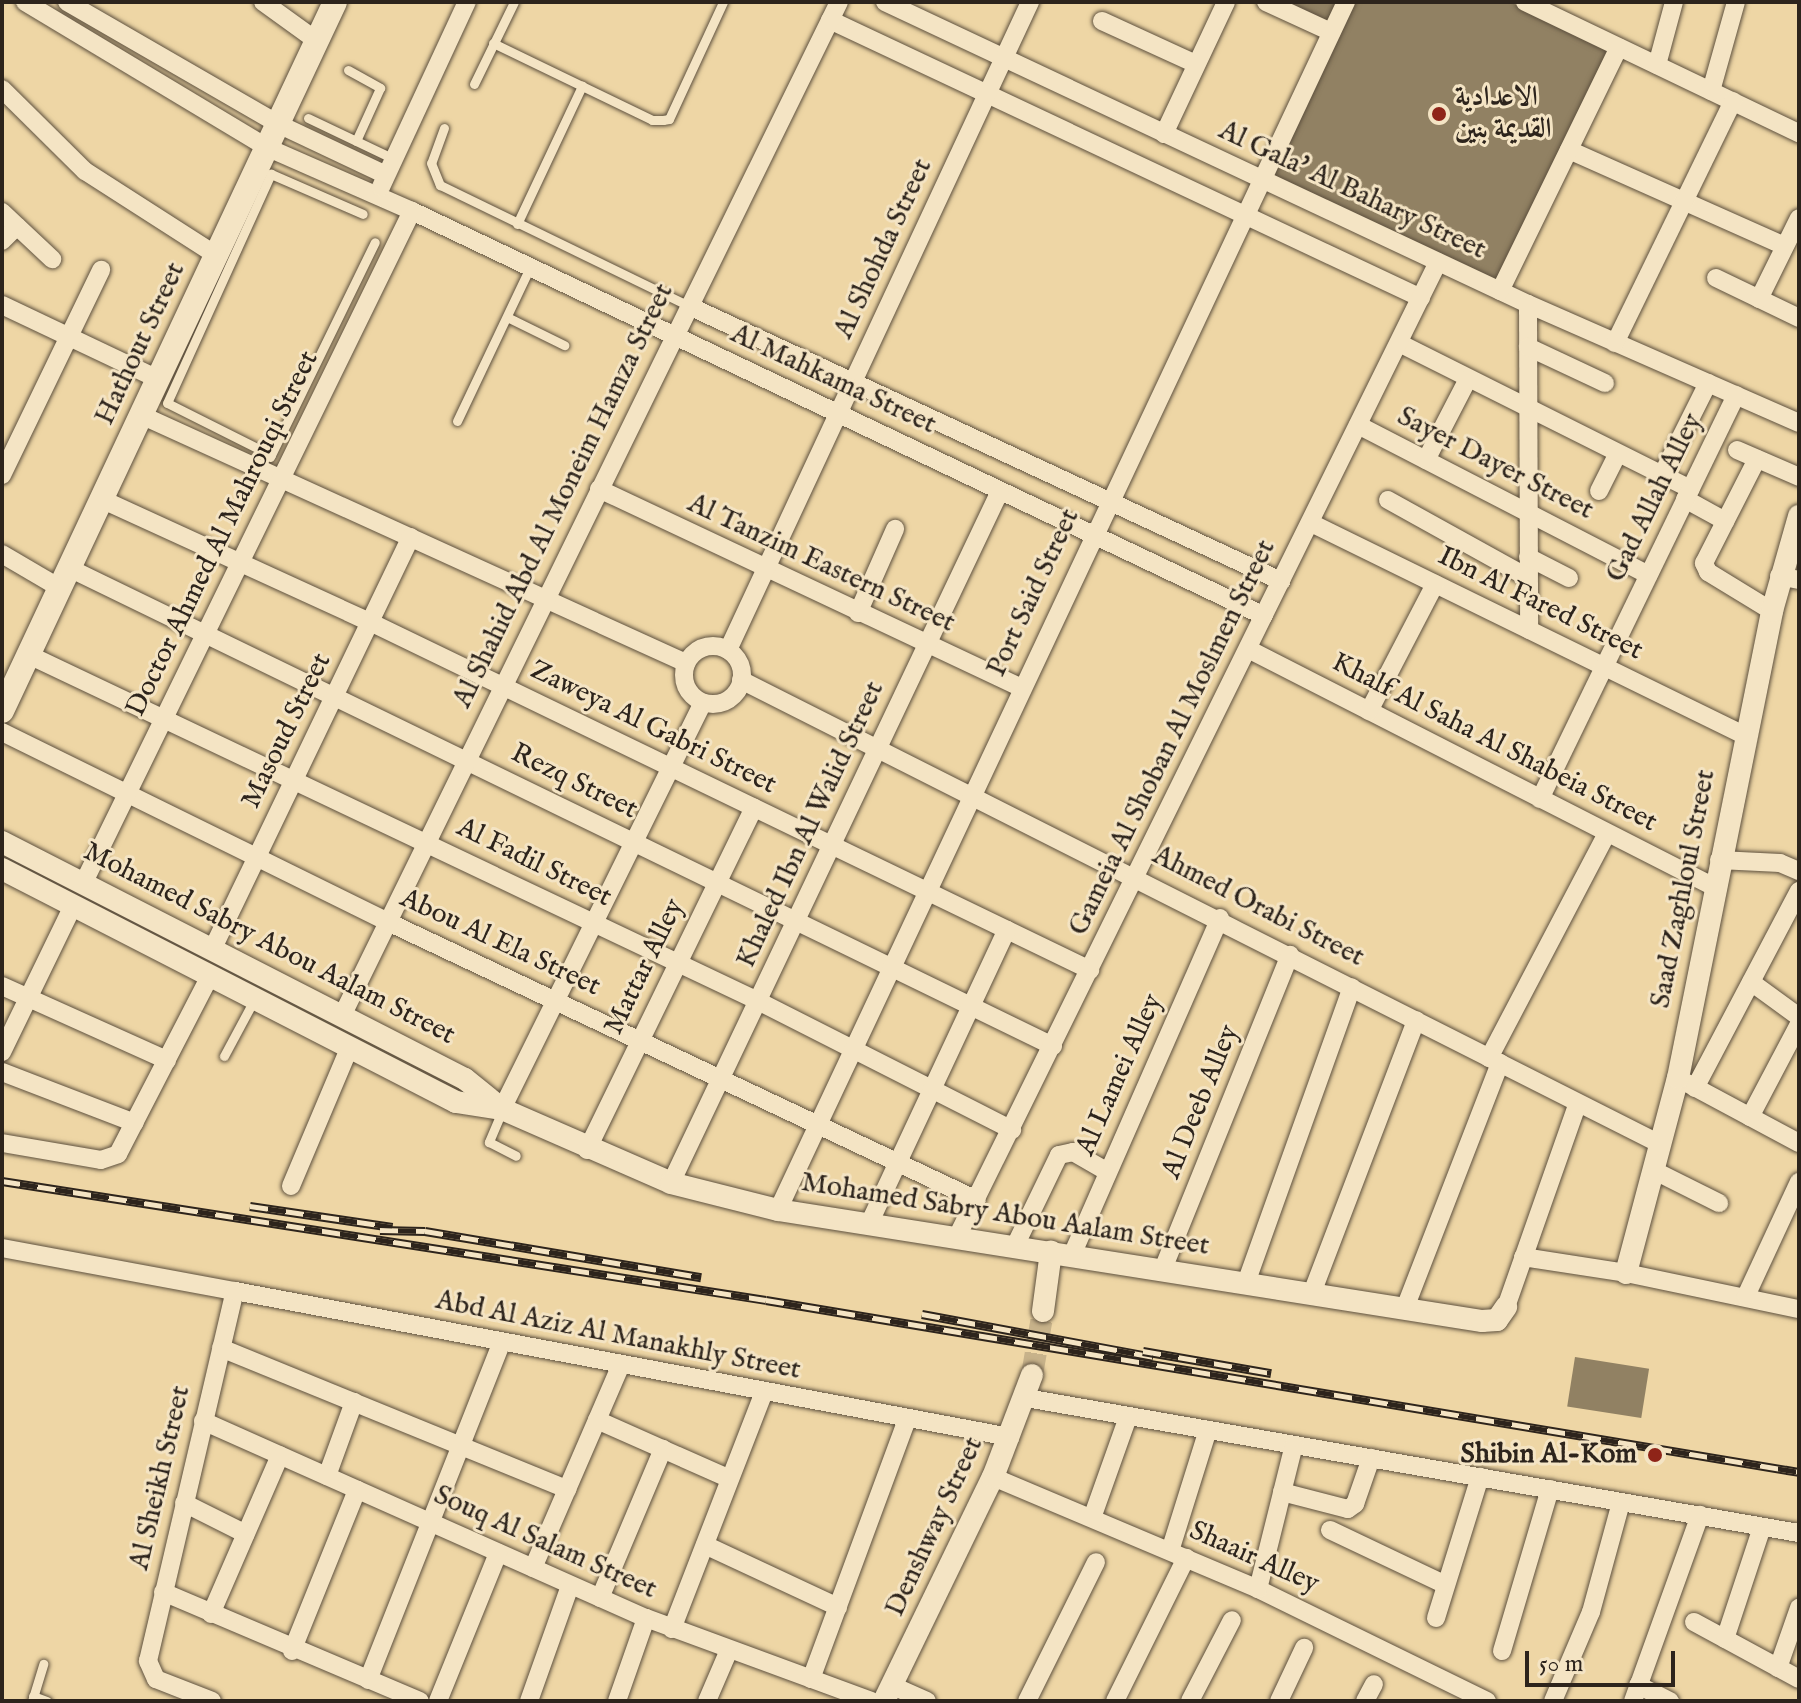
<!DOCTYPE html>
<meta charset="utf-8">
<style>
body{margin:0}
#map{position:relative;width:1801px;height:1703px;overflow:hidden;background:#eed6a5;font-family:"IM FELL English",Amiri,serif}
div>[style]{position:absolute}
[style*='--x']{left:calc(var(--x)*1px);top:calc(var(--y)*1px);width:calc(var(--w)*1px);rotate:calc(var(--a)*1deg)}
.building>*{inset:0;background:#918163;transform-origin:0 0}
.tertiary-tunnel>*{height:22px;margin-top:-11px;transform-origin:0;background:repeating-linear-gradient(90deg,#c7b28a 0 22px,transparent 0 33px)}
.roads{filter:drop-shadow(0 0 2px #5d503e) drop-shadow(0 0 2px #5d503e)}
.service>*{height:9px;margin:-4.5px;padding:0 4.5px;transform-origin:4.5px;border-radius:4.5px;background:#f4e4c4}
.minor>*{height:18px;margin:-9px;padding:0 9px;transform-origin:9px;border-radius:9px;background:#f4e4c4}
.minor>.ring{margin:-9px;padding:0;box-sizing:content-box;background:none;border:18px solid #f4e4c4;border-radius:50%}
.tertiary>*{height:22px;margin:-11px;padding:0 11px;transform-origin:11px;border-radius:11px;background:#f4e4c4}
.secondary>*{height:24px;margin:-12px;padding:0 12px;transform-origin:12px;border-radius:12px;background:#f4e4c4}
.rail>*{height:9px;margin-top:-4.5px;transform-origin:0;background:repeating-linear-gradient(90deg,#f4e4c4 0 18px,#2d241c 0 36px);box-sizing:border-box;border-block:2px solid #2d241c}
.dots>*{width:22px;height:22px;translate:-50% -50%;box-sizing:border-box;border:4px solid #f4e4c4;border-radius:50%}
span{translate:-50% -50%;white-space:nowrap;text-align:center;line-height:1.15;-webkit-text-stroke:6px #f4e4c4;paint-order:stroke}
.poi-label{font-size:28px;color:#2d241c;font-weight:700}
.left{translate:0 -50%;text-align:left}
.right{translate:-100% -50%;text-align:right}
.street-label{font-size:28px;color:#2d241c}
.frame{position:absolute;inset:0;border:4px solid #2d241c;pointer-events:none}
.scale{position:absolute;left:1525px;top:1651px;width:150px;height:36px;box-sizing:border-box;border:4px solid #2d241c;border-top:0;padding-left:10px;font-size:24px;line-height:28px;white-space:nowrap;color:#2d241c;-webkit-text-stroke:6px #f4e4c4;paint-order:stroke}
</style>
<div id="map">
<div class="building">
<i style="clip-path:polygon(1283px 2px,1338px 2px,1327px 22px)"></i>
<i style="clip-path:polygon(1353px 2px,1510px 2px,1610px 50px,1498px 284px,1269px 177px)"></i>
<i style="left:1575px;top:1357px;width:75px;height:50px;rotate:9deg"></i>
</div>
<div class="tertiary-tunnel">
<i style="--x:1032;--y:1375;--w:65;--a:-80.2"></i>
</div>
<div class="roads">
<div class="service">
<i style="--x:493;--y:43;--w:177;--a:25.8"></i>
<i style="--x:652;--y:120;--w:11;--a:0"></i>
<i style="--x:663;--y:120;--w:6;--a:-9"></i>
<i style="--x:669;--y:119;--w:129;--a:-65.2"></i>
<i style="--x:348;--y:70;--w:37;--a:29"></i>
<i style="--x:380;--y:88;--w:58;--a:114.4"></i>
<i style="--x:474;--y:84;--w:91;--a:-64"></i>
<i style="--x:308;--y:118;--w:95;--a:25.5"></i>
<i style="--x:444;--y:128;--w:37;--a:110"></i>
<i style="--x:431;--y:163;--w:24;--a:68"></i>
<i style="--x:440;--y:185;--w:277;--a:25.9"></i>
<i style="--x:517;--y:224;--w:153;--a:-64.8"></i>
<i style="--x:507;--y:317;--w:64;--a:26.2"></i>
<i style="--x:457;--y:421;--w:170;--a:-64.6"></i>
<i style="--x:271;--y:455;--w:116;--a:-153.4"></i>
<i style="--x:167;--y:403;--w:252;--a:-65.6"></i>
<i style="--x:271;--y:174;--w:100;--a:23.5"></i>
<i style="--x:270;--y:457;--w:239;--a:-64"></i>
<i style="--x:224;--y:1056;--w:64;--a:-61.8"></i>
<i style="--x:502;--y:1111;--w:34;--a:113"></i>
<i style="--x:489;--y:1142;--w:30;--a:27"></i>
<i style="--x:33;--y:1696;--w:15;--a:20"></i>
<i style="--x:32;--y:1701;--w:39;--a:-73"></i>
</div>
<div class="minor">
<i style="--x:25;--y:2;--w:281;--a:31"></i>
<i style="--x:266;--y:147;--w:159;--a:23.7"></i>
<i style="--x:412;--y:211;--w:943;--a:25.42"></i>
<i style="--x:67;--y:2;--w:244;--a:30"></i>
<i style="--x:278;--y:124;--w:119;--a:25.3"></i>
<i style="--x:263;--y:2;--w:67;--a:35.8"></i>
<i style="--x:885;--y:2;--w:710;--a:25.16"></i>
<i style="--x:1528;--y:304;--w:296;--a:23.7"></i>
<i style="--x:1266;--y:2;--w:72;--a:24.8"></i>
<i style="--x:1525;--y:2;--w:304;--a:25.6"></i>
<i style="--x:830;--y:20;--w:653;--a:25.19"></i>
<i style="--x:1102;--y:21;--w:103;--a:24.6"></i>
<i style="--x:1657;--y:65;--w:65;--a:-74.9"></i>
<i style="--x:2;--y:89;--w:117;--a:44.7"></i>
<i style="--x:85;--y:171;--w:156;--a:32.7"></i>
<i style="--x:1711;--y:91;--w:92;--a:-74.3"></i>
<i style="--x:1164;--y:134;--w:146;--a:-64.8"></i>
<i style="--x:1569;--y:150;--w:236;--a:24"></i>
<i style="--x:381;--y:187;--w:204;--a:-65.1"></i>
<i style="--x:2;--y:212;--w:69;--a:43.2"></i>
<i style="--x:2;--y:241;--w:21;--a:-45"></i>
<i style="--x:1716;--y:278;--w:92;--a:25.7"></i>
<i style="--x:1500;--y:291;--w:271;--a:-64"></i>
<i style="--x:1759;--y:299;--w:90;--a:-63.7"></i>
<i style="--x:1528;--y:304;--w:326;--a:89.8"></i>
<i style="--x:2;--y:305;--w:173;--a:25.4"></i>
<i style="--x:689;--y:306;--w:653;--a:24.92"></i>
<i style="--x:1399;--y:343;--w:326;--a:26.6"></i>
<i style="--x:1615;--y:343;--w:269;--a:-64"></i>
<i style="--x:1528;--y:347;--w:85;--a:25.1"></i>
<i style="--x:141;--y:415;--w:599;--a:24.47"></i>
<i style="--x:1358;--y:425;--w:327;--a:27.3"></i>
<i style="--x:1737;--y:450;--w:68;--a:23.5"></i>
<i style="--x:1757;--y:459;--w:117;--a:117"></i>
<i style="--x:1704;--y:563;--w:10;--a:66"></i>
<i style="--x:1708;--y:572;--w:75;--a:31.4"></i>
<i style="--x:1426;--y:460;--w:91;--a:-62.6"></i>
<i style="--x:2;--y:475;--w:228;--a:-64.2"></i>
<i style="--x:1662;--y:475;--w:103;--a:-63.4"></i>
<i style="--x:599;--y:489;--w:467;--a:25.2"></i>
<i style="--x:1599;--y:491;--w:42;--a:-63.4"></i>
<i style="--x:101;--y:499;--w:296;--a:24.6"></i>
<i style="--x:370;--y:622;--w:800;--a:25.8"></i>
<i style="--x:1685;--y:499;--w:46;--a:28.8"></i>
<i style="--x:1388;--y:500;--w:159;--a:29"></i>
<i style="--x:1311;--y:523;--w:483;--a:26.1"></i>
<i style="--x:2;--y:554;--w:67;--a:30.4"></i>
<i style="--x:1528;--y:557;--w:46;--a:27.1"></i>
<i style="--x:69;--y:568;--w:1094;--a:25.91"></i>
<i style="--x:1779;--y:576;--w:20;--a:11"></i>
<i style="--x:858;--y:613;--w:92;--a:-66.2"></i>
<i class="ring" style="left:684px;top:646px;width:40px;height:40px"></i>
<i style="--x:1248;--y:649;--w:523;--a:27.05"></i>
<i style="--x:728;--y:650;--w:715;--a:-65.01"></i>
<i style="--x:29;--y:655;--w:807;--a:25.39"></i>
<i style="--x:758;--y:1001;--w:285;--a:26.9"></i>
<i style="--x:741;--y:680;--w:1029;--a:26.79"></i>
<i style="--x:1369;--y:711;--w:143;--a:-62.5"></i>
<i style="--x:2;--y:732;--w:430;--a:26.2"></i>
<i style="--x:388;--y:922;--w:651;--a:25.27"></i>
<i style="--x:1540;--y:799;--w:449;--a:-64.1"></i>
<i style="--x:1719;--y:860;--w:61;--a:2.8"></i>
<i style="--x:1780;--y:863;--w:21;--a:23"></i>
<i style="--x:84;--y:882;--w:747;--a:-63.95"></i>
<i style="--x:213;--y:948;--w:456;--a:-64.3"></i>
<i style="--x:1751;--y:982;--w:59;--a:36.1"></i>
<i style="--x:2;--y:986;--w:181;--a:24.2"></i>
<i style="--x:342;--y:1016;--w:1129;--a:-63.89"></i>
<i style="--x:2;--y:1052;--w:162;--a:-64.1"></i>
<i style="--x:1489;--y:1058;--w:254;--a:-62.3"></i>
<i style="--x:2;--y:1072;--w:142;--a:21"></i>
<i style="--x:1687;--y:1083;--w:127;--a:28.2"></i>
<i style="--x:1695;--y:1088;--w:223;--a:-62.2"></i>
<i style="--x:502;--y:1109;--w:453;--a:-63.7"></i>
<i style="--x:1750;--y:1117;--w:105;--a:-62.2"></i>
<i style="--x:2;--y:1143;--w:100;--a:9.7"></i>
<i style="--x:101;--y:1160;--w:18;--a:-19"></i>
<i style="--x:118;--y:1154;--w:200;--a:-62.7"></i>
<i style="--x:587;--y:1150;--w:381;--a:-64"></i>
<i style="--x:1653;--y:1170;--w:74;--a:26.6"></i>
<i style="--x:671;--y:1183;--w:766;--a:-64.57"></i>
<i style="--x:291;--y:1186;--w:149;--a:-67.1"></i>
<i style="--x:778;--y:1210;--w:1335;--a:-64.82"></i>
<i style="--x:869;--y:1224;--w:325;--a:-64.9"></i>
<i style="--x:957;--y:1237;--w:1087;--a:-63.74"></i>
<i style="--x:1015;--y:1246;--w:101;--a:-64.2"></i>
<i style="--x:1059;--y:1155;--w:14;--a:-12"></i>
<i style="--x:1073;--y:1152;--w:40;--a:29.7"></i>
<i style="--x:2;--y:1248;--w:237;--a:10.5"></i>
<i style="--x:1072;--y:1255;--w:368;--a:-66.3"></i>
<i style="--x:1523;--y:1257;--w:104;--a:8.8"></i>
<i style="--x:1626;--y:1273;--w:177;--a:11.8"></i>
<i style="--x:1163;--y:1269;--w:339;--a:-68"></i>
<i style="--x:1246;--y:1283;--w:314;--a:-70.3"></i>
<i style="--x:1312;--y:1293;--w:292;--a:-69.1"></i>
<i style="--x:1746;--y:1296;--w:126;--a:-65.1"></i>
<i style="--x:1506;--y:1307;--w:216;--a:-70.6"></i>
<i style="--x:1405;--y:1308;--w:263;--a:-68.8"></i>
<i style="--x:221;--y:1348;--w:374;--a:22.2"></i>
<i style="--x:1026;--y:1398;--w:785;--a:9.91"></i>
<i style="--x:597;--y:1420;--w:145;--a:23.9"></i>
<i style="--x:203;--y:1421;--w:485;--a:24"></i>
<i style="--x:646;--y:1618;--w:240;--a:20.2"></i>
<i style="--x:327;--y:1476;--w:79;--a:-70"></i>
<i style="--x:993;--y:1477;--w:288;--a:22.9"></i>
<i style="--x:1258;--y:1589;--w:255;--a:26.1"></i>
<i style="--x:1282;--y:1492;--w:68;--a:14.4"></i>
<i style="--x:1348;--y:1509;--w:9;--a:-36"></i>
<i style="--x:1355;--y:1504;--w:49;--a:-70.8"></i>
<i style="--x:184;--y:1503;--w:69;--a:26.6"></i>
<i style="--x:1092;--y:1518;--w:107;--a:-70.4"></i>
<i style="--x:1330;--y:1530;--w:128;--a:25.4"></i>
<i style="--x:705;--y:1545;--w:147;--a:25"></i>
<i style="--x:1170;--y:1551;--w:127;--a:-72.6"></i>
<i style="--x:533;--y:1568;--w:221;--a:-66.6"></i>
<i style="--x:1258;--y:1589;--w:148;--a:-76"></i>
<i style="--x:163;--y:1592;--w:279;--a:23"></i>
<i style="--x:600;--y:1598;--w:162;--a:-67.1"></i>
<i style="--x:211;--y:1614;--w:173;--a:-66.5"></i>
<i style="--x:1436;--y:1618;--w:148;--a:-72.7"></i>
<i style="--x:1694;--y:1622;--w:119;--a:28.5"></i>
<i style="--x:672;--y:1629;--w:254;--a:-68.8"></i>
<i style="--x:1725;--y:1639;--w:118;--a:-71.7"></i>
<i style="--x:292;--y:1651;--w:174;--a:-68"></i>
<i style="--x:1502;--y:1651;--w:169;--a:-73.5"></i>
<i style="--x:1778;--y:1668;--w:64;--a:-70.7"></i>
<i style="--x:811;--y:1679;--w:276;--a:-69.7"></i>
<i style="--x:368;--y:1680;--w:364;--a:-68.4"></i>
<i style="--x:1638;--y:1685;--w:36;--a:27"></i>
<i style="--x:893;--y:1686;--w:37;--a:24"></i>
<i style="--x:212;--y:1701;--w:60;--a:-158.6"></i>
<i style="--x:156;--y:1679;--w:20;--a:-114"></i>
<i style="--x:148;--y:1661;--w:380;--a:-76.8"></i>
<i style="--x:235;--y:1291;--w:789;--a:10.67"></i>
<i style="--x:438;--y:1701;--w:160;--a:-67.9"></i>
<i style="--x:529;--y:1701;--w:122;--a:-70.4"></i>
<i style="--x:617;--y:1701;--w:88;--a:-70.7"></i>
<i style="--x:707;--y:1701;--w:56;--a:-66.7"></i>
<i style="--x:1027;--y:1701;--w:155;--a:-63.6"></i>
<i style="--x:1115;--y:1701;--w:160;--a:-63.6"></i>
<i style="--x:1190;--y:1701;--w:91;--a:-62.6"></i>
<i style="--x:1279;--y:1701;--w:59;--a:-64.7"></i>
<i style="--x:1365;--y:1701;--w:19;--a:-62"></i>
<i style="--x:1553;--y:1701;--w:97;--a:-66.9"></i>
<i style="--x:1591;--y:1612;--w:114;--a:-74.7"></i>
<i style="--x:1633;--y:1701;--w:198;--a:-70.2"></i>
</div>
<div class="tertiary">
<i style="--x:2;--y:842;--w:520;--a:27.11"></i>
<i style="--x:465;--y:1079;--w:48;--a:39"></i>
<i style="--x:502;--y:1109;--w:184;--a:23.6"></i>
<i style="--x:671;--y:1183;--w:110;--a:14.2"></i>
<i style="--x:778;--y:1210;--w:713;--a:8.96"></i>
<i style="--x:1482;--y:1321;--w:15;--a:-4"></i>
<i style="--x:1497;--y:1320;--w:16;--a:-55"></i>
<i style="--x:2;--y:869;--w:510;--a:27.17"></i>
<i style="--x:456;--y:1102;--w:47;--a:8.7"></i>
<i style="--x:1626;--y:1273;--w:202;--a:-75.1"></i>
<i style="--x:1678;--y:1078;--w:476;--a:-78.6"></i>
<i style="--x:1772;--y:611;--w:99;--a:-74.1"></i>
<i style="--x:1043;--y:1311;--w:60;--a:-82.3"></i>
<i style="--x:884;--y:1701;--w:249;--a:-64.1"></i>
<i style="--x:993;--y:1477;--w:109;--a:-69.1"></i>
</div>
<div class="secondary">
<i style="--x:2;--y:711;--w:783;--a:-64.84"></i>
</div>
</div>
<div class="rail">
<i style="--x:2;--y:1181;--w:773;--a:8.85"></i>
<i style="--x:766;--y:1300;--w:1047;--a:9.45"></i>
<i style="--x:250;--y:1206;--w:144;--a:8.4"></i>
<i style="--x:380;--y:1230;--w:45;--a:1.3"></i>
<i style="--x:425;--y:1231;--w:280;--a:9.5"></i>
<i style="--x:922;--y:1314;--w:235;--a:10.5"></i>
<i style="--x:1143;--y:1351;--w:130;--a:9.8"></i>
</div>
<div class="dots">
<i style="left:1439px;top:114px;background:#8f2418"></i>
<i style="left:1655px;top:1455px;background:#8f2418"></i>
</div>
<div class="poi-label">
<span class="left" style="left:1455px;top:114px">الاعدادية<br>القديمة بنين</span>
<span class="right" style="left:1637px;top:1455px">Shibin Al-Kom</span>
</div>
<div class="street-label">
<span style="left:1352px;top:191px;rotate:25deg">Al Gala' Al Bahary Street</span>
<span style="left:884px;top:249px;rotate:-65deg">Al Shohda Street</span>
<span style="left:141px;top:344px;rotate:-65deg">Hathout Street</span>
<span style="left:833px;top:380px;rotate:25deg">Al Mahkama Street</span>
<span style="left:1495px;top:464px;rotate:27deg">Sayer Dayer Street</span>
<span style="left:564px;top:496px;rotate:-64deg">Al Shahid Abd Al Moneim Hamza Street</span>
<span style="left:1655px;top:498px;rotate:-64deg">Gad Allah Alley</span>
<span style="left:223px;top:534px;rotate:-64deg">Doctor Ahmed Al Mahrouqi Street</span>
<span style="left:821px;top:564px;rotate:25deg">Al Tanzim Eastern Street</span>
<span style="left:1034px;top:593px;rotate:-65deg">Port Said Street</span>
<span style="left:1540px;top:604px;rotate:26deg">Ibn Al Fared Street</span>
<span style="left:653px;top:728px;rotate:26deg">Zaweya Al Gabri Street</span>
<span style="left:287px;top:731px;rotate:-64deg">Masoud Street</span>
<span style="left:1173px;top:738px;rotate:-64deg">Gameia Al Shoban Al Moslmen Street</span>
<span style="left:1494px;top:743px;rotate:27deg">Khalf Al Saha Al Shabeia Street</span>
<span style="left:574px;top:782px;rotate:26deg">Rezq Street</span>
<span style="left:811px;top:825px;rotate:-65deg">Khaled Ibn Al Walid Street</span>
<span style="left:534px;top:863px;rotate:26deg">Al Fadil Street</span>
<span style="left:1684px;top:889px;rotate:-79deg">Saad Zaghloul Street</span>
<span style="left:1258px;top:907px;rotate:27deg">Ahmed Orabi Street</span>
<span style="left:500px;top:943px;rotate:25deg">Abou Al Ela Street</span>
<span style="left:269px;top:944px;rotate:27deg">Mohamed Sabry Abou Aalam Street</span>
<span style="left:645px;top:967px;rotate:-64deg">Mattar Alley</span>
<span style="left:1120px;top:1075px;rotate:-66deg">Al Lamei Alley</span>
<span style="left:1201px;top:1102px;rotate:-68deg">Al Deeb Alley</span>
<span style="left:1005px;top:1215px;rotate:9deg">Mohamed Sabry Abou Aalam Street</span>
<span style="left:618px;top:1336px;rotate:11deg">Abd Al Aziz Al Manakhly Street</span>
<span style="left:161px;top:1478px;rotate:-77deg">Al Sheikh Street</span>
<span style="left:935px;top:1527px;rotate:-65deg">Denshway Street</span>
<span style="left:545px;top:1543px;rotate:24deg">Souq Al Salam Street</span>
<span style="left:1254px;top:1558px;rotate:24deg">Shaair Alley</span>
</div>
<div class="frame"></div>
<div class="scale">50 m</div>
</div>
